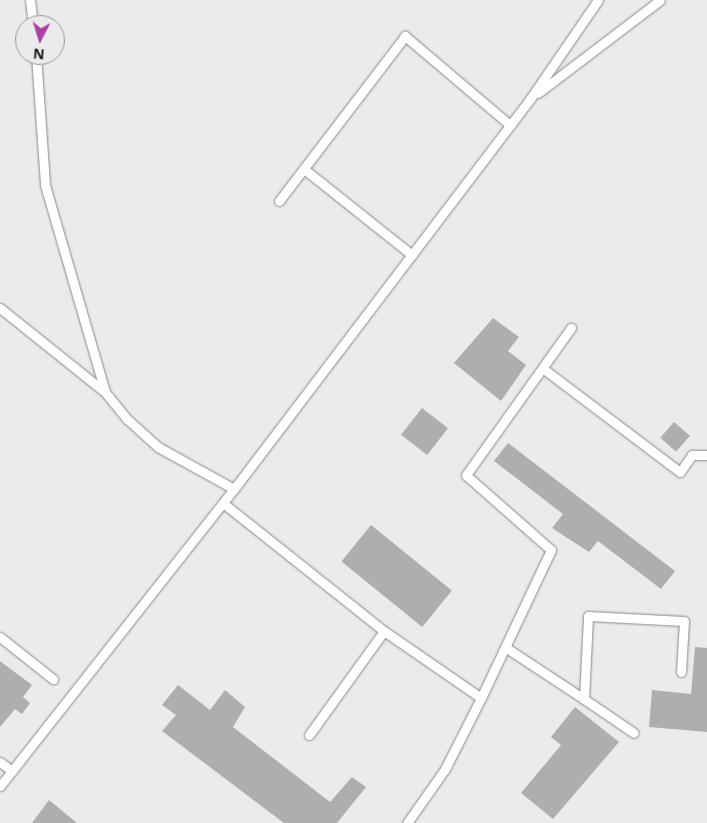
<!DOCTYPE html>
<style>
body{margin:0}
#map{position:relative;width:707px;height:823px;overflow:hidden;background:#ebebed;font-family:"Open Sans",sans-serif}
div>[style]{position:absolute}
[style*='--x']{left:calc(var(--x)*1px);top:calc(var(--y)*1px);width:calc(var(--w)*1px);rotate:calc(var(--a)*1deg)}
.building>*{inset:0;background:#afadad;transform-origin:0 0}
.roads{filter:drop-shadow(0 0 1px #88888a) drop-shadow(0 0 1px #88888a)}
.lane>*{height:9px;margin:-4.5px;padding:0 4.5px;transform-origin:4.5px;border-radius:4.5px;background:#fff}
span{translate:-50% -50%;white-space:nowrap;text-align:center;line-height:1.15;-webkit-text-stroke:4px #ebebed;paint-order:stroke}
.north{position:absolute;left:15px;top:15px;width:50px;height:50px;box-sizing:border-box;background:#ebebed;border:1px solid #979798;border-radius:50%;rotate:185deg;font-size:14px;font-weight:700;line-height:20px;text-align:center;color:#181919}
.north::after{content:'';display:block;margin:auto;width:18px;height:22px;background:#ab41a3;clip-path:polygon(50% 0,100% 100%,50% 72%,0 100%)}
</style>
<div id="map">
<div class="building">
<i style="clip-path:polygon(493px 318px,519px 337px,508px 351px,526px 365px,501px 401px,454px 363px)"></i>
<i style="left:422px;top:408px;width:33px;height:34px;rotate:38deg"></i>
<i style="left:674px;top:422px;width:21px;height:21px;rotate:41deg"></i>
<i style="clip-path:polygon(508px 443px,675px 571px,661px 589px,598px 541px,589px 552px,552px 528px,563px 514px,494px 461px)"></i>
<i style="left:371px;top:525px;width:104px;height:47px;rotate:39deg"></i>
<i style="clip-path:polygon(695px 647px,707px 648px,707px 732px,649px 727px,652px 690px,691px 694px)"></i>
<i style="clip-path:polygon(0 661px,32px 685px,23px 697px,30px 703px,22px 714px,15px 709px,0 727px)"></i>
<i style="clip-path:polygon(178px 685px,210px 710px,225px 690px,245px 707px,233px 727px,330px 802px,352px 777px,366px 787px,337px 823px,284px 823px,162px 731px,176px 715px,162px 705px)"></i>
<i style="clip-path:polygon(575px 707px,619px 742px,553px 819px,521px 793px,561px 745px,551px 737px)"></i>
<i style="clip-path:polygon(49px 800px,77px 823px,32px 823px)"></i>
</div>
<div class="roads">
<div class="lane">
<i style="--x:30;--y:0;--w:25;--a:83"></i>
<i style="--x:36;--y:55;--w:130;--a:86"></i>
<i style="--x:45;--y:185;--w:216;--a:73.8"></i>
<i style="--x:538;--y:93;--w:153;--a:-37.3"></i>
<i style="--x:304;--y:169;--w:138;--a:38.5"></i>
<i style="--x:279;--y:201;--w:208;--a:-52.6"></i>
<i style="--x:405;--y:36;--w:138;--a:40.3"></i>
<i style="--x:0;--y:308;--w:134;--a:38.7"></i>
<i style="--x:105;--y:392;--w:35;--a:51"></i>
<i style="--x:127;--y:419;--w:42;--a:42.1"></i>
<i style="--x:158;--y:447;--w:87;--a:28.9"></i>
<i style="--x:545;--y:370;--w:169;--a:37.1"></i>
<i style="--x:680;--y:472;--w:21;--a:-55"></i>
<i style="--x:692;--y:455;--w:15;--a:0"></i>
<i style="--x:223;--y:503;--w:206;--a:38.5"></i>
<i style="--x:0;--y:637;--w:68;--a:38.4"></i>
<i style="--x:505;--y:647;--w:95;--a:33.4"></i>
<i style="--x:584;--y:699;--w:83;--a:-87.2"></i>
<i style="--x:588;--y:616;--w:96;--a:3"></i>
<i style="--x:684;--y:621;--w:51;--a:93.4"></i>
<i style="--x:481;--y:698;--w:164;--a:-64.7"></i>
<i style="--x:551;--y:550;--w:113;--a:-138.6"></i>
<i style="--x:466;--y:475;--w:181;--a:-54.5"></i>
<i style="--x:584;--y:699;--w:60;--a:34.2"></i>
<i style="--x:309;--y:735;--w:128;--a:-54.2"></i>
<i style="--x:384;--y:631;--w:118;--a:34.6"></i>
<i style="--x:481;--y:698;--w:80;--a:116.9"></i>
<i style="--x:445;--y:769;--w:66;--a:125.1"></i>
<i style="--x:0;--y:762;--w:15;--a:37"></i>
<i style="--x:0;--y:786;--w:378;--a:-51.8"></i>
<i style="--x:234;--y:489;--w:490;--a:-52.8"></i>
<i style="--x:530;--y:99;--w:120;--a:-55.5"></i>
</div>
</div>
<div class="north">N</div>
</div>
